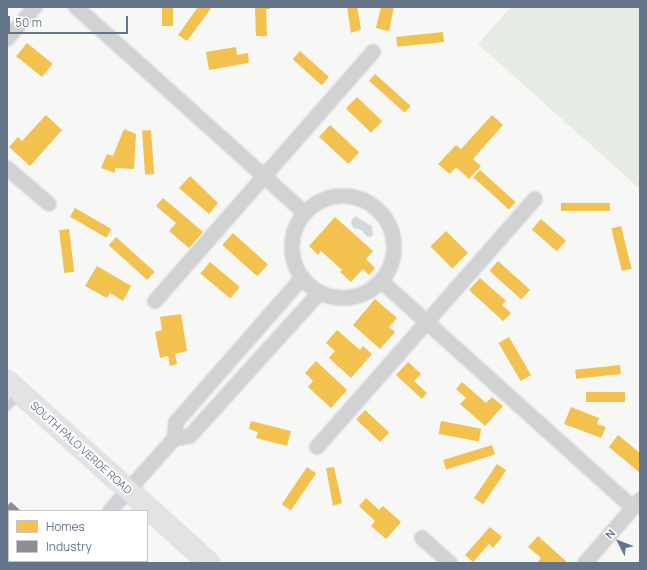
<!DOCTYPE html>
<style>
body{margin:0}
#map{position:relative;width:647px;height:570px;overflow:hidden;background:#f7f7f6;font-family:Manrope,sans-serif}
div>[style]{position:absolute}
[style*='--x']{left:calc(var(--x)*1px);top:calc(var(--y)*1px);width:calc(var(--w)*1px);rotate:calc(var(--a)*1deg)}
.green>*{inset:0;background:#e6ebe4}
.water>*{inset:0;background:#d2d9dd}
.homes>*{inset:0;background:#f2c14e;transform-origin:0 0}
.industry>*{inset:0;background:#8d8d92}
.roads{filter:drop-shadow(0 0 1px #d3d5d7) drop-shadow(0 0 1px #d3d5d7)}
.lane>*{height:7px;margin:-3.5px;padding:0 3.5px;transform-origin:3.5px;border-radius:3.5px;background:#d1d2d3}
.street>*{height:14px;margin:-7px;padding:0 7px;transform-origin:7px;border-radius:7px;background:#d1d2d3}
.street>.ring{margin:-7px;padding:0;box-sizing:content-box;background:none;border:14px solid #d1d2d3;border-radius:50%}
.secondary>*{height:20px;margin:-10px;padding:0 10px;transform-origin:10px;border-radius:10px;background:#e3e3e4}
span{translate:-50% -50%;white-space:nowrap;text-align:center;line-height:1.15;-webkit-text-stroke:4px #fff;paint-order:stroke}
.street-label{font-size:11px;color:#647589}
.frame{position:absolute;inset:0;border:8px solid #647589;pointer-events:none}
.legend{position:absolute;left:8px;top:510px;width:140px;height:52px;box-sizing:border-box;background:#fff;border:1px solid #c1c8d0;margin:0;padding:5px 7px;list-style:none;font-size:12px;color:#647589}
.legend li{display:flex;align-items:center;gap:8px;height:20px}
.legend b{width:20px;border:1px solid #c1c8d0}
.north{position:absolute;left:599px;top:522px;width:40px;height:40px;-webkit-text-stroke:3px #fff;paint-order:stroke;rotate:312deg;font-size:11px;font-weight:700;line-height:16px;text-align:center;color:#647589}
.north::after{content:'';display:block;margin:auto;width:14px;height:18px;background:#647589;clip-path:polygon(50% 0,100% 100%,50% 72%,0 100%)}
.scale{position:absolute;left:8px;top:16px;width:120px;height:18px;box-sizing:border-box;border:2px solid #647589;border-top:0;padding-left:5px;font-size:12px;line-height:14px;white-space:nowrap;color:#647589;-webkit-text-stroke:3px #fff;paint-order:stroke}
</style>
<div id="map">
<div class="green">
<i style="clip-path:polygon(511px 7px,640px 7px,640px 189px,478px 44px)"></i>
</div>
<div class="water">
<i style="clip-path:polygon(355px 216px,372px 226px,373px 236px,368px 237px,361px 230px,353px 228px,351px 221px)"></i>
</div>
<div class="homes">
<i style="left:162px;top:7px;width:11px;height:19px"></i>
<i style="clip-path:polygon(198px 7px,212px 7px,187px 41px,178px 35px)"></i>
<i style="clip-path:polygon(255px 7px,270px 7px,270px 9px,266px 9px,267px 36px,256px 36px)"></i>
<i style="clip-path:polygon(347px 7px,357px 7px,361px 29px,351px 33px)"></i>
<i style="clip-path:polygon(381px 7px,394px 7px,389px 31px,376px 28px)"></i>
<i style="left:443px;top:32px;width:10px;height:47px;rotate:84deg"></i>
<i style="left:27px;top:43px;width:33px;height:17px;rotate:39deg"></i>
<i style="clip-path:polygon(236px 47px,237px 55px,248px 53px,249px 63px,209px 70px,206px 52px)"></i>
<i style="left:300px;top:51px;width:39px;height:11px;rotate:42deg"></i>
<i style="left:375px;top:74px;width:48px;height:9px;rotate:42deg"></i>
<i style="left:357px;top:97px;width:35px;height:16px;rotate:44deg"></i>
<i style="clip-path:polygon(46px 115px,62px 130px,30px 166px,9px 147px,18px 137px,22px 141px)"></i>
<i style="clip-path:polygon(492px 115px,503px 125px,473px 159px,481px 166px,469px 179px,456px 167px,450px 174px,438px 164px,456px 145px,461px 149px)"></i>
<i style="left:330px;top:125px;width:40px;height:16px;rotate:43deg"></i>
<i style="clip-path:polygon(124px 129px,136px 134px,134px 169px,115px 168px,115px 173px,101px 168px,107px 154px,113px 156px)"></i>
<i style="left:151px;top:130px;width:44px;height:9px;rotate:86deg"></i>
<i style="left:480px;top:170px;width:48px;height:10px;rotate:42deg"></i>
<i style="clip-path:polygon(190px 176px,218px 203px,209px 214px,179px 188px)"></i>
<i style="clip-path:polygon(163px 198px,203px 232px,189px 248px,169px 231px,176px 223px,156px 206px)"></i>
<i style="left:610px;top:203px;width:8px;height:49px;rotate:90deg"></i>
<i style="left:75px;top:208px;width:42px;height:10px;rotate:30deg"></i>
<i style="clip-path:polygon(335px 217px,373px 251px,366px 259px,375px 268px,369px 275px,363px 269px,351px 282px,340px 272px,342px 270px,321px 251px,318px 255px,309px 246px)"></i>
<i style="left:541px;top:219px;width:33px;height:14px;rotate:41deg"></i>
<i style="left:621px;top:226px;width:44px;height:10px;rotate:76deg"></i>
<i style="left:69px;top:229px;width:43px;height:10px;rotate:83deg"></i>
<i style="left:446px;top:231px;width:31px;height:22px;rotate:45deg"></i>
<i style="left:233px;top:233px;width:47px;height:16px;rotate:42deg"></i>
<i style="left:116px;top:237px;width:52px;height:11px;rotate:42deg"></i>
<i style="left:498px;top:261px;width:43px;height:13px;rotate:42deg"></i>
<i style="left:210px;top:262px;width:39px;height:15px;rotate:40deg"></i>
<i style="clip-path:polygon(97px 266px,131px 286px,123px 301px,110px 293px,107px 298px,85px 286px)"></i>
<i style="clip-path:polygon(480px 278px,506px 301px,502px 305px,511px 313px,503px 321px,469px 290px)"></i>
<i style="clip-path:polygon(375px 299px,397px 318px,389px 327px,395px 332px,380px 349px,353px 325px)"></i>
<i style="clip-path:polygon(181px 314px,187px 351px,175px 354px,177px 364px,170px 366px,168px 356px,160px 358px,155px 332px,162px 330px,160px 317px)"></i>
<i style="clip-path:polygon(337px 330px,360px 350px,363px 346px,372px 354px,351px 378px,329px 358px,335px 351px,326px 343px)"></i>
<i style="left:509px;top:337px;width:44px;height:12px;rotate:60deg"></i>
<i style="clip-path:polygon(316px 361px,347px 390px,331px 408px,308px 387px,313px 381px,305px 373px)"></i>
<i style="clip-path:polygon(408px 362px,421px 374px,414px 381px,427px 393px,422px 399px,396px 375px)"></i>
<i style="left:620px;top:365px;width:9px;height:45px;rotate:84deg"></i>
<i style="clip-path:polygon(462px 382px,486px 403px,492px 397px,503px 406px,485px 426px,460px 404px,466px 398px,456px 389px)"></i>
<i style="left:586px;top:392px;width:39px;height:10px"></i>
<i style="clip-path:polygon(571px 407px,599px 418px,597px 424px,606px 427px,601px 438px,564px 424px)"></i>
<i style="left:365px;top:410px;width:33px;height:13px;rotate:43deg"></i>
<i style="clip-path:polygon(251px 421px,291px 431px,287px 446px,256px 438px,258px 432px,249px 429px)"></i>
<i style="left:441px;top:421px;width:41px;height:13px;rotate:11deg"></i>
<i style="clip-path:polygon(618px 435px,640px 453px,640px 473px,609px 447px)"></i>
<i style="left:492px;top:445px;width:10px;height:51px;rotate:73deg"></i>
<i style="left:497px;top:464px;width:11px;height:41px;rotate:34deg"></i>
<i style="left:307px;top:467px;width:11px;height:45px;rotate:34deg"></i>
<i style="clip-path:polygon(334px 467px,342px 503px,333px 506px,326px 468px)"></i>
<i style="clip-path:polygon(366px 498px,379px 510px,383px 506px,401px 522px,386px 539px,371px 526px,375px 521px,359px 506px)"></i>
<i style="clip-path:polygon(490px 527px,502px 537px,493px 548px,489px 544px,473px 562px,465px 555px)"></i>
<i style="clip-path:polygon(538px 536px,568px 563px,537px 563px,541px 558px,528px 547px)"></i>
<i style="clip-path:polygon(104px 561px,126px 561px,102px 563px)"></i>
</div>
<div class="industry">
<i style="clip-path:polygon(11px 502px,21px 511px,9px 511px,9px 561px,19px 561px,17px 563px,7px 563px,7px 506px)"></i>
</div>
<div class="roads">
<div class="lane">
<i style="--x:7;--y:406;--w:18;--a:-45"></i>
</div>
<div class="street">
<i style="--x:76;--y:7;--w:308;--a:42"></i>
<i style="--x:7;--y:39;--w:43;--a:-48.8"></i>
<i style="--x:7;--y:168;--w:55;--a:40.6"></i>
<i class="ring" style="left:292px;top:196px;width:88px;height:88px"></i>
<i style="--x:381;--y:281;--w:339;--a:42"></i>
<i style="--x:155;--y:301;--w:331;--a:-48.8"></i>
<i style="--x:174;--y:439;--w:16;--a:-11"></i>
<i style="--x:190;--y:436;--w:193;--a:-47.9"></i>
<i style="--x:317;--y:447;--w:330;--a:-48.7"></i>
<i style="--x:110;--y:511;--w:96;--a:-48.4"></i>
<i style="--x:174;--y:439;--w:17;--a:-83"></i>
<i style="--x:176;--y:422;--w:191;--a:-48.8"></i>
<i style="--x:422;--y:538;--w:38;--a:42"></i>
<i style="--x:63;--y:563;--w:3;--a:-45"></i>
<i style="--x:585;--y:563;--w:84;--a:-48.9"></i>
</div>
<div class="secondary">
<i style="--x:7;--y:381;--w:272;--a:42"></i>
</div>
</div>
<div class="street-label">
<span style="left:81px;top:448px;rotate:42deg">SOUTH PALO VERDE ROAD</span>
</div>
<div class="frame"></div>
<ul class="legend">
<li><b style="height:11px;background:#f2c14e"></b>Homes</li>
<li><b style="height:11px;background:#8d8d92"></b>Industry</li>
</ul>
<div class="north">N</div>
<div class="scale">50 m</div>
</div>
